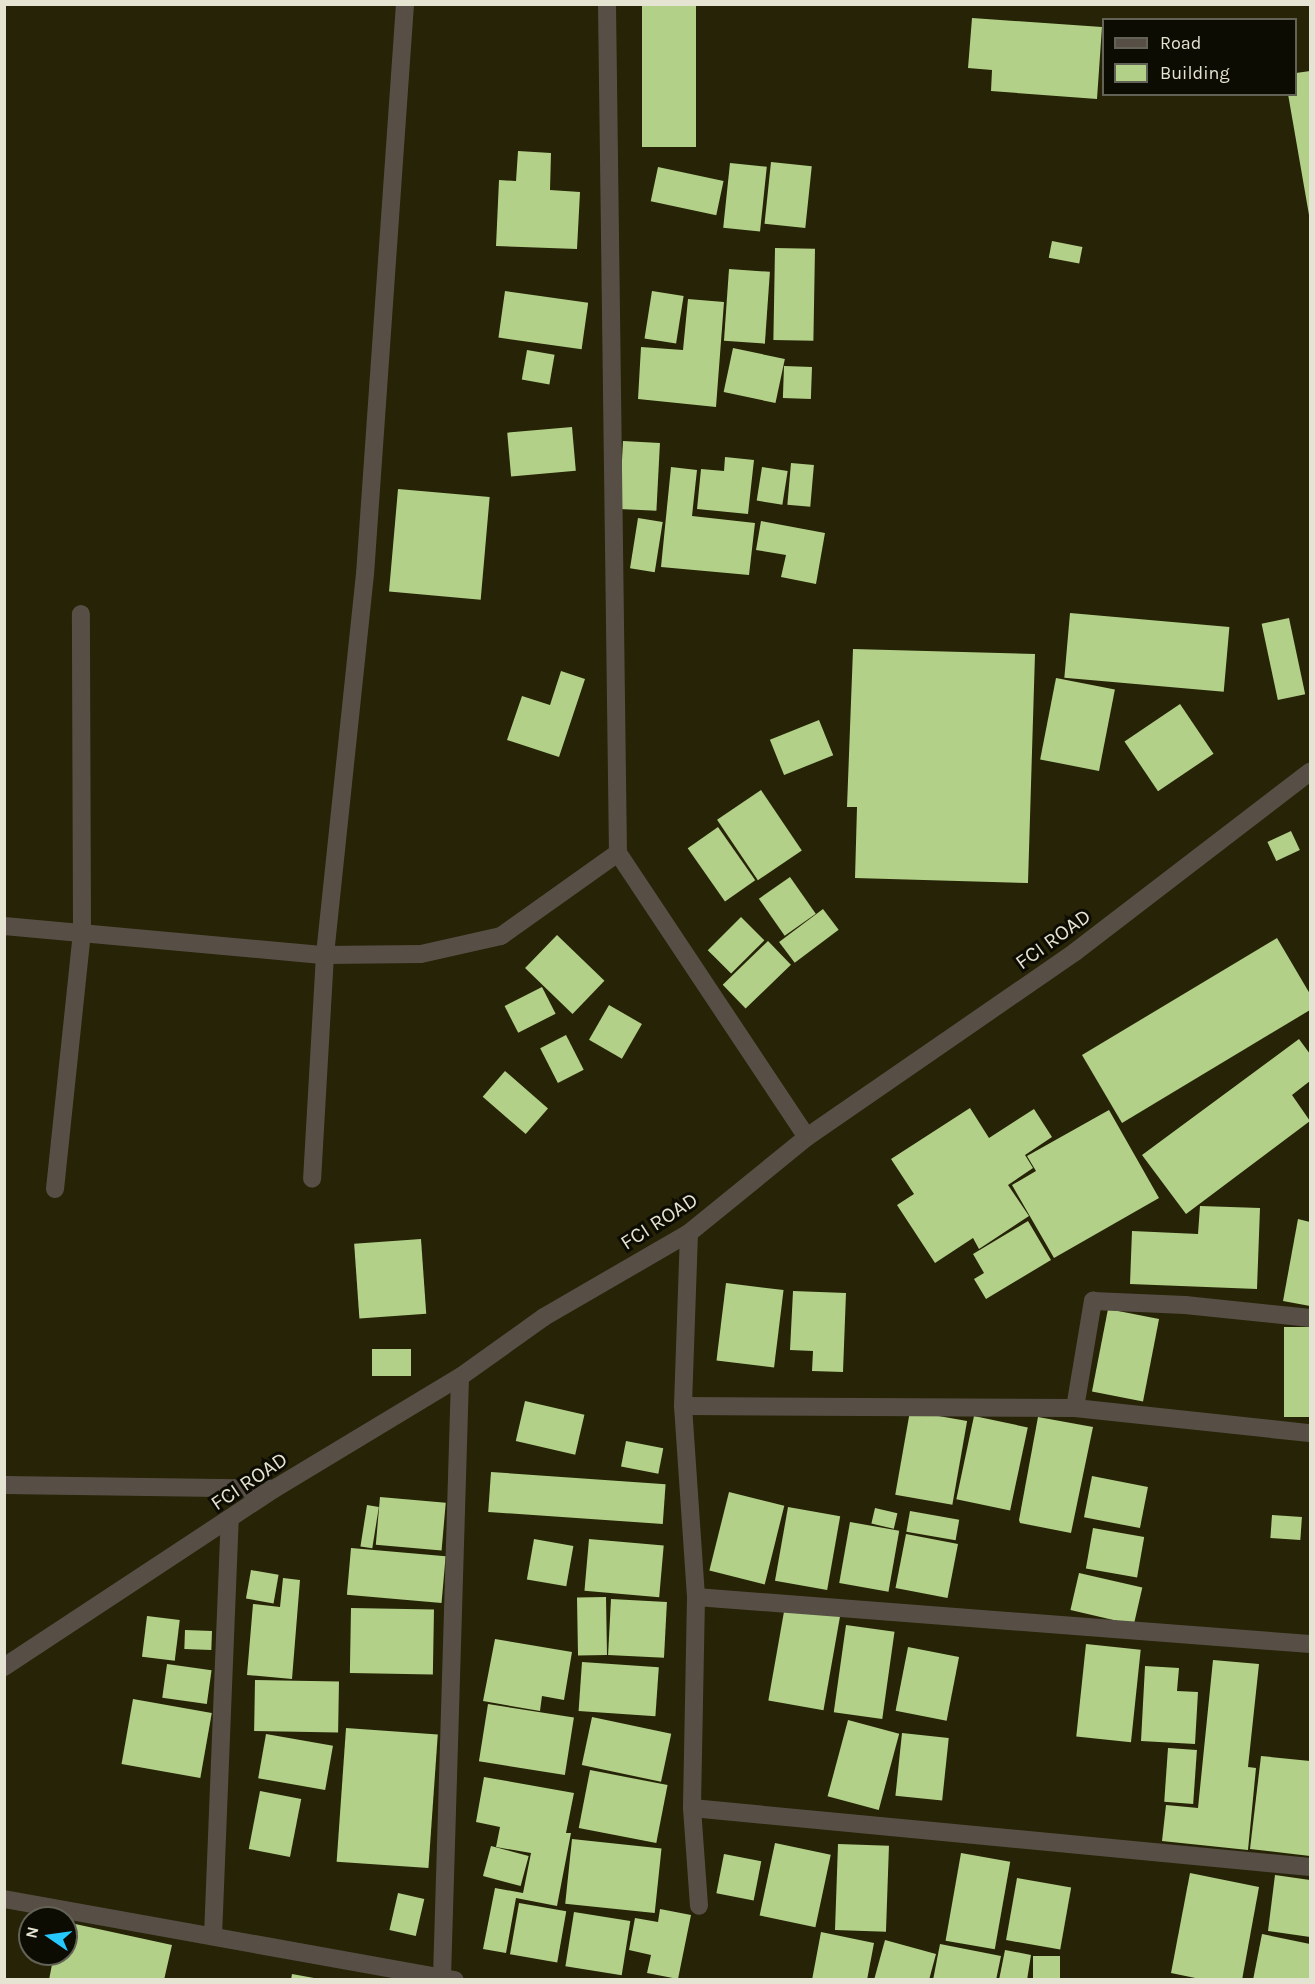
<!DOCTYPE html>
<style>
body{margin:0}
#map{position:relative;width:1315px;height:1984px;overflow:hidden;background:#262307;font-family:Karla,sans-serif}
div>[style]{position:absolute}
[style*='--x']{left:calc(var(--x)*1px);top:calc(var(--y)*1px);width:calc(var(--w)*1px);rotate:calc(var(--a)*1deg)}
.building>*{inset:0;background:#b2d088;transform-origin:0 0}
.minor>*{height:18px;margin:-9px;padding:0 9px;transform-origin:9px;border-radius:9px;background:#574f45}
.tertiary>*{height:18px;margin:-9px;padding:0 9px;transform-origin:9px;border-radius:9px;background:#574f45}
span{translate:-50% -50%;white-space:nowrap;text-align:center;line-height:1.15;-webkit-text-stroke:6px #0d0c03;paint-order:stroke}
.street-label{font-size:21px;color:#e5e3d2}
.frame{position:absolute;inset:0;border:6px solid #e5e3d2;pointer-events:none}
.legend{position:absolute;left:1102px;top:18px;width:195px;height:78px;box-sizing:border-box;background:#0d0c03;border:2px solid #636256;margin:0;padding:8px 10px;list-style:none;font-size:18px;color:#e5e3d2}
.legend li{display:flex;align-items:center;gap:12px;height:30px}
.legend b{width:30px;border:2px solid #636256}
.north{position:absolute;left:18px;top:1906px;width:60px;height:60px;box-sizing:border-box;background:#0d0c03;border:2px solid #636256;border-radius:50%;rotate:283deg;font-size:16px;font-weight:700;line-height:24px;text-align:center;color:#e5e3d2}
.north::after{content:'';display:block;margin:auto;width:21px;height:27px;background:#26c9fe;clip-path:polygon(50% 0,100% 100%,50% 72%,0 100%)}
</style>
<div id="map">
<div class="building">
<i style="left:642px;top:4px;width:54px;height:143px"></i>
<i style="clip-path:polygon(972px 18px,1102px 27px,1097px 99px,991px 91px,992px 70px,968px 68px)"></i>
<i style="clip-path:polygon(1310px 71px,1310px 215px,1309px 215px,1288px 94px,1296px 94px,1296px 73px)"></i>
<i style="clip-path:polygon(518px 151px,551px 153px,550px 190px,580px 192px,577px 249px,496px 246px,499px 180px,516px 181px)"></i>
<i style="left:771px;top:162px;width:41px;height:62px;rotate:6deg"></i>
<i style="left:730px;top:163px;width:37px;height:65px;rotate:6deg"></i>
<i style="left:658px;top:167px;width:67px;height:35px;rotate:12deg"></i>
<i style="left:1052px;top:241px;width:31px;height:17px;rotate:11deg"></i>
<i style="left:775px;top:248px;width:40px;height:92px;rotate:1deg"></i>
<i style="left:729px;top:269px;width:41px;height:72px;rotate:4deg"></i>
<i style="left:505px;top:291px;width:84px;height:47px;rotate:8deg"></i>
<i style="left:652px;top:291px;width:32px;height:48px;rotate:9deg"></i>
<i style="clip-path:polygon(688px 299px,724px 302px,716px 407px,638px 399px,641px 347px,683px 350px)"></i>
<i style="left:733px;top:348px;width:53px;height:45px;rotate:12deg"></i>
<i style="left:527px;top:350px;width:28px;height:30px;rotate:10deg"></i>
<i style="left:784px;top:366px;width:28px;height:32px;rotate:2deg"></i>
<i style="left:572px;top:427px;width:44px;height:65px;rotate:85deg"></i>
<i style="left:623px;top:441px;width:37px;height:68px;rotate:3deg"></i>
<i style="clip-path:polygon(725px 457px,754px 460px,748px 514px,697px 509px,701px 469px,724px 471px)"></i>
<i style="left:791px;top:463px;width:23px;height:42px;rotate:5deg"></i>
<i style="clip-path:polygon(671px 467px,697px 470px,692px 516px,755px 523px,749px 575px,661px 567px)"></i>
<i style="left:762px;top:467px;width:26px;height:34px;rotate:9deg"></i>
<i style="left:398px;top:489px;width:92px;height:103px;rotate:5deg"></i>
<i style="left:638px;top:518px;width:25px;height:51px;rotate:9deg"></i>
<i style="clip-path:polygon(761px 521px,825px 533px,816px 584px,781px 577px,786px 555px,756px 550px)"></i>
<i style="left:1070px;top:613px;width:160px;height:65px;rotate:5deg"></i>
<i style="left:1289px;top:618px;width:78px;height:28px;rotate:78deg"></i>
<i style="clip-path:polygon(853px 649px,1035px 654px,1028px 883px,855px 878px,857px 807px,847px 807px)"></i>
<i style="clip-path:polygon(561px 671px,585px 679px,559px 757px,507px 740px,522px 696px,550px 705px)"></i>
<i style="left:1056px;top:678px;width:60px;height:83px;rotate:11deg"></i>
<i style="left:1180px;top:704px;width:60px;height:67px;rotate:56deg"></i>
<i style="left:819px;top:720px;width:38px;height:53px;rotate:68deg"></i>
<i style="left:761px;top:790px;width:73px;height:53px;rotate:56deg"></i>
<i style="left:718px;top:827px;width:65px;height:37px;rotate:55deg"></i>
<i style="left:1291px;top:831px;width:21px;height:26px;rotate:65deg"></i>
<i style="left:790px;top:877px;width:45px;height:38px;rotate:55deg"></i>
<i style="left:823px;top:909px;width:26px;height:55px;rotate:53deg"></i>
<i style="left:741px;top:917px;width:33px;height:47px;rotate:45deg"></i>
<i style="left:557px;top:935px;width:66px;height:46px;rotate:44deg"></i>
<i style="clip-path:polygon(1277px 938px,1310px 994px,1310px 1010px,1122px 1123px,1082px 1055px)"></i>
<i style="left:768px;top:941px;width:33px;height:63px;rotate:46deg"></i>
<i style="left:542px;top:987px;width:30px;height:42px;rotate:63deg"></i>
<i style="left:609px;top:1005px;width:38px;height:40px;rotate:30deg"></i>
<i style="left:566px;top:1035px;width:39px;height:29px;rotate:63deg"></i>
<i style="clip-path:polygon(1299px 1039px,1310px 1054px,1310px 1081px,1292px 1095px,1310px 1121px,1186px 1214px,1142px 1155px)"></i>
<i style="left:505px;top:1071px;width:57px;height:34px;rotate:41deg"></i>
<i style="clip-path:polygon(970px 1108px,989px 1138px,1034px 1109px,1052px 1137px,1025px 1155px,1033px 1168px,1008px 1185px,1029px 1216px,979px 1249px,973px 1238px,935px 1263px,897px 1205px,914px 1194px,891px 1159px)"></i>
<i style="clip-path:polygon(1109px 1110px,1159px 1198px,1054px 1258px,1012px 1185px,1036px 1171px,1027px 1156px)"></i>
<i style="clip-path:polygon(1200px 1206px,1260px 1208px,1257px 1289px,1130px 1284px,1132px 1231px,1198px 1234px)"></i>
<i style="clip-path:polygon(1298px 1219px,1310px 1222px,1310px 1306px,1283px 1301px)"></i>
<i style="clip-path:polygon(1028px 1221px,1051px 1260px,986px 1299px,974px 1279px,984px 1273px,973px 1254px)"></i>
<i style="left:421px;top:1239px;width:75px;height:67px;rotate:86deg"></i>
<i style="left:726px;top:1283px;width:58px;height:78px;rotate:7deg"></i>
<i style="clip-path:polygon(793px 1291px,846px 1293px,843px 1372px,812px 1371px,813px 1351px,790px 1350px)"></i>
<i style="left:1108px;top:1309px;width:52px;height:84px;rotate:11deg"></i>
<i style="left:1284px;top:1327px;width:26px;height:90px"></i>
<i style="left:372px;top:1349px;width:39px;height:27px"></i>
<i style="left:525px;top:1401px;width:61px;height:41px;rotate:13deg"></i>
<i style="left:910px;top:1411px;width:58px;height:85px;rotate:10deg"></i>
<i style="left:974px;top:1416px;width:55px;height:85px;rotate:12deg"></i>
<i style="clip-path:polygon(1038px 1417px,1093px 1427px,1071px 1533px,1020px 1523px,1019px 1520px)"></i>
<i style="left:626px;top:1441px;width:38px;height:26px;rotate:11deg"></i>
<i style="left:491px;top:1472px;width:175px;height:40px;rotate:4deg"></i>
<i style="left:1092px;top:1476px;width:57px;height:42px;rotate:11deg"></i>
<i style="left:729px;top:1492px;width:57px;height:81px;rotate:14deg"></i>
<i style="left:380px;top:1497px;width:66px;height:48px;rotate:5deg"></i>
<i style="left:367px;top:1505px;width:12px;height:42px;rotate:9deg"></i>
<i style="left:788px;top:1507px;width:53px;height:75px;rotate:10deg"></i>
<i style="left:875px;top:1508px;width:23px;height:16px;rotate:13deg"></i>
<i style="left:910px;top:1511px;width:50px;height:21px;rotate:10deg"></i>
<i style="left:1272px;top:1515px;width:30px;height:23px;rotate:4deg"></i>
<i style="left:850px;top:1522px;width:50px;height:62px;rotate:10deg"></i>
<i style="left:1093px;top:1528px;width:52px;height:41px;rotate:10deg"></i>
<i style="left:906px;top:1534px;width:53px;height:55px;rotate:11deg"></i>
<i style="left:534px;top:1539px;width:40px;height:41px;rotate:10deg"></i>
<i style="left:589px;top:1539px;width:75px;height:52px;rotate:5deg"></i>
<i style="left:351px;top:1548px;width:95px;height:47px;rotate:5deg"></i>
<i style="left:251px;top:1570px;width:28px;height:29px;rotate:10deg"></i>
<i style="left:1079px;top:1573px;width:65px;height:38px;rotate:13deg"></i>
<i style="clip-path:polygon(283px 1578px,300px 1580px,292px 1679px,247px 1675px,253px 1604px,280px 1607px)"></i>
<i style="left:606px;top:1597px;width:58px;height:29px;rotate:89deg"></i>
<i style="left:611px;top:1599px;width:56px;height:56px;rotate:3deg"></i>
<i style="left:785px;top:1606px;width:56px;height:96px;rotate:10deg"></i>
<i style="left:351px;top:1608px;width:83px;height:65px;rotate:1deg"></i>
<i style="left:147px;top:1616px;width:33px;height:41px;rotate:7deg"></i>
<i style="left:846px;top:1625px;width:49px;height:88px;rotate:8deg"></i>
<i style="left:185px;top:1630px;width:27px;height:19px;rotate:2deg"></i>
<i style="clip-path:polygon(495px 1639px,572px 1652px,564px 1700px,542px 1696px,540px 1711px,483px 1701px)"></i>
<i style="left:1086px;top:1644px;width:55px;height:93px;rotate:6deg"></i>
<i style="left:908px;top:1647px;width:52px;height:65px;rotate:11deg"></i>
<i style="clip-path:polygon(1213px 1660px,1259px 1664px,1248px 1767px,1256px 1768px,1248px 1850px,1162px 1841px,1166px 1805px,1198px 1808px)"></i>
<i style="left:582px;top:1662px;width:77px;height:49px;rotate:4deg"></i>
<i style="left:167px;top:1664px;width:45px;height:34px;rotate:8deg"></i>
<i style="clip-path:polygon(1145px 1666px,1179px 1668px,1177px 1691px,1198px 1692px,1195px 1744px,1141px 1741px)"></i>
<i style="left:255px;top:1680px;width:84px;height:51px;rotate:1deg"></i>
<i style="left:133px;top:1699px;width:80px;height:66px;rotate:10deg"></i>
<i style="left:488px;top:1704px;width:87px;height:58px;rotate:9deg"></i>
<i style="left:592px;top:1717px;width:81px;height:49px;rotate:12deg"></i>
<i style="left:848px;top:1720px;width:53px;height:79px;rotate:15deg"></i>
<i style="left:346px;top:1728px;width:92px;height:134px;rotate:4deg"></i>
<i style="left:902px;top:1733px;width:47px;height:63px;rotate:6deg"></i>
<i style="left:266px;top:1734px;width:68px;height:45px;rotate:10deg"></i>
<i style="left:1168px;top:1748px;width:29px;height:54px;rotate:4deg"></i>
<i style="clip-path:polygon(1261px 1756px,1310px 1761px,1310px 1856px,1250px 1849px)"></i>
<i style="left:590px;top:1770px;width:79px;height:59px;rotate:11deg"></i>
<i style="clip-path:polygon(484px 1777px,574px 1793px,566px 1833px,571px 1833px,557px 1906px,516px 1898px,506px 1953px,483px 1949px,495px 1888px,523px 1893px,531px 1853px,496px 1847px,500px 1827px,476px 1822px)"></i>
<i style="left:260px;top:1791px;width:42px;height:59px;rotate:11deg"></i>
<i style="left:572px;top:1839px;width:90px;height:65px;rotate:6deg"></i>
<i style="left:775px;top:1843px;width:57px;height:74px;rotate:12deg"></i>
<i style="left:838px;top:1844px;width:51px;height:86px;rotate:2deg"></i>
<i style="left:491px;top:1846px;width:39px;height:31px;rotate:15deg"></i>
<i style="left:961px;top:1853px;width:50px;height:89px;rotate:10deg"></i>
<i style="left:724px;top:1854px;width:38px;height:40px;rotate:11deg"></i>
<i style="clip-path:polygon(1190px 1873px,1259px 1887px,1242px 1980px,1205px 1980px,1171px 1973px)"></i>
<i style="clip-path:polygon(1275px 1875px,1310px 1880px,1310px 1937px,1268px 1931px)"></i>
<i style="left:1017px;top:1878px;width:55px;height:63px;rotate:10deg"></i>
<i style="left:398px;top:1893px;width:27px;height:38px;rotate:13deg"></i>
<i style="left:519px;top:1903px;width:48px;height:52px;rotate:10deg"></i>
<i style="clip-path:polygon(660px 1909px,691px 1915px,678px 1979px,647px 1973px,651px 1955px,629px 1950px,635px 1918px,658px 1922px)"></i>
<i style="left:574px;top:1912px;width:57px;height:55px;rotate:9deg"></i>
<i style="clip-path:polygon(66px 1922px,172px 1945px,164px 1980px,49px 1980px,54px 1954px,66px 1954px)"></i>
<i style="clip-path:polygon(821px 1932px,874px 1943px,867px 1980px,812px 1980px)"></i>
<i style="clip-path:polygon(1262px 1934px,1310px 1944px,1310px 1980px,1253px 1980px)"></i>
<i style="clip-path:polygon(885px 1940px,936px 1954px,929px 1980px,874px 1980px)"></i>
<i style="clip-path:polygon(940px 1944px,1001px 1956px,996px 1980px,933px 1980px)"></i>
<i style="clip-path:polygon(1005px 1950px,1031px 1955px,1027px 1980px,999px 1980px)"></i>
<i style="left:1033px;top:1956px;width:27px;height:24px"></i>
<i style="clip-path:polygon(292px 1974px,314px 1978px,314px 1980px,291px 1980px)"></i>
</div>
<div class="minor">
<i style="--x:405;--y:4;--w:571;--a:94.01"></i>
<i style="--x:365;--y:574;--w:383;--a:96"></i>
<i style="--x:325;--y:955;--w:96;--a:-0.6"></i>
<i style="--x:421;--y:954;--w:82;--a:-12.7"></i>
<i style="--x:501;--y:936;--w:143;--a:-35.4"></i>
<i style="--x:607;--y:4;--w:849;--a:89.26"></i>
<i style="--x:618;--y:853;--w:341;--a:56.4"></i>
<i style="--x:4;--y:926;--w:322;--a:5.2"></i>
<i style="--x:325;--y:955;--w:224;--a:93.3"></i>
<i style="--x:55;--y:1189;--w:258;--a:-84"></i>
<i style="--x:82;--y:932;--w:318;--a:-90.2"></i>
<i style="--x:689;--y:1233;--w:173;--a:92"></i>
<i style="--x:683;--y:1406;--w:392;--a:0.3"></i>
<i style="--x:1075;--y:1408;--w:236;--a:6.1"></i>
<i style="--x:683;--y:1406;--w:191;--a:86.1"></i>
<i style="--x:696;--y:1597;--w:211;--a:91.1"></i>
<i style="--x:692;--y:1808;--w:98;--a:85.9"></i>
<i style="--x:1075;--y:1408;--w:109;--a:-80.5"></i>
<i style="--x:1093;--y:1301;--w:92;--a:2.5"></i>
<i style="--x:1185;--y:1305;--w:126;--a:5.9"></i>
<i style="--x:4;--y:1485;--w:270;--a:0.8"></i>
<i style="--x:696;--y:1597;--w:616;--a:4.38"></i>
<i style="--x:692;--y:1808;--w:621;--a:5.45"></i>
<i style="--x:4;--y:1899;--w:458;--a:10.2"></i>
<i style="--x:213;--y:1936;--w:415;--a:-87.7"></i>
<i style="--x:442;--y:1977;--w:600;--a:-88.28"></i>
</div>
<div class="tertiary">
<i style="--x:4;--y:1667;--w:323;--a:-33.4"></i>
<i style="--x:274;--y:1489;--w:217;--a:-31.1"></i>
<i style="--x:460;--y:1377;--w:103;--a:-35.5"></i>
<i style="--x:544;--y:1317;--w:168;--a:-30.1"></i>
<i style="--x:689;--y:1233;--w:152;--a:-39.1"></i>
<i style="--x:807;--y:1137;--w:326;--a:-34.6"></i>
<i style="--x:1075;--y:952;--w:296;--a:-37.5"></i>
</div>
<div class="street-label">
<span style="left:1053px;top:939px;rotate:-36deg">FCI ROAD</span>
<span style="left:659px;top:1221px;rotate:-33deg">FCI ROAD</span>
<span style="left:249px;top:1481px;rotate:-34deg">FCI ROAD</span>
</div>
<div class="frame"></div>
<ul class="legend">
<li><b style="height:8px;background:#574f45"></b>Road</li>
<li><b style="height:16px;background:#b2d088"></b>Building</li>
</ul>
<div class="north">N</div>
</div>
